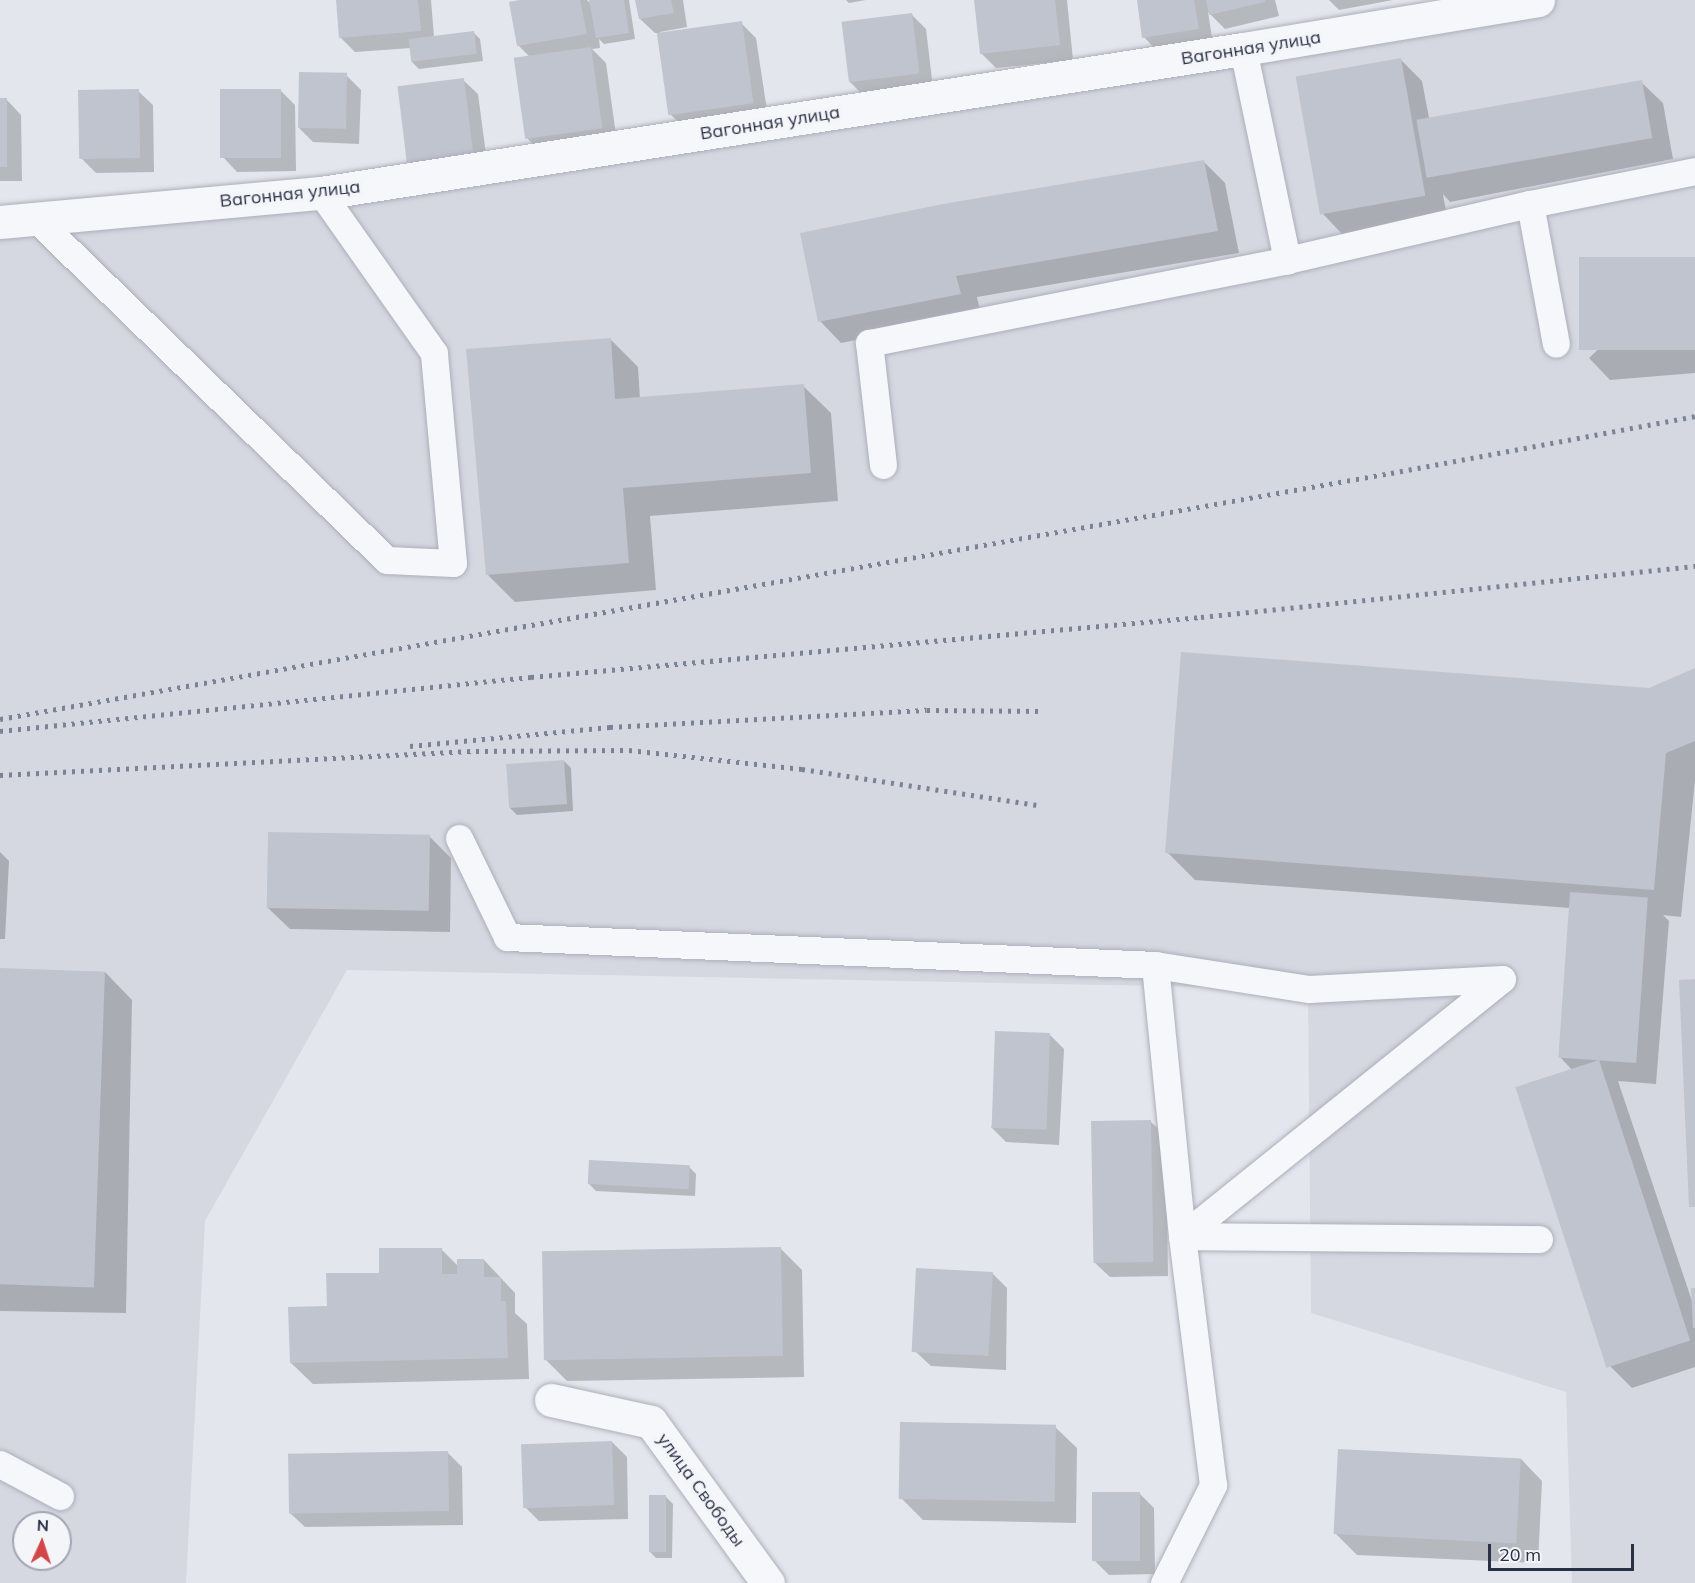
<!DOCTYPE html>
<meta charset="utf-8">
<style>
body{margin:0}
#map{position:relative;width:1695px;height:1583px;overflow:hidden;background:#e3e6ec;font-family:Mulish,sans-serif}
div>[style]{position:absolute}
[style*='--x']{left:calc(var(--x)*1px);top:calc(var(--y)*1px);width:calc(var(--w)*1px);rotate:calc(var(--a)*1deg)}
.built>*{inset:0;background:#d5d8e1}
.shadow>*{inset:0;background:#0003}
.building>*{inset:0;background:#c0c4cf;transform-origin:0 0}
.roads{filter:drop-shadow(0 0 2px #acafba) drop-shadow(0 0 2px #acafba)}
.lane>*{height:27px;margin:-13.5px;padding:0 13.5px;transform-origin:13.5px;border-radius:13.5px;background:#f6f7fa}
.street>*{height:33px;margin:-16.5px;padding:0 16.5px;transform-origin:16.5px;border-radius:16.5px;background:#f6f7fa}
.rail>*{height:4.5px;margin-top:-2.25px;transform-origin:0;background:repeating-linear-gradient(90deg,#7c8296 0 3px,transparent 0 9px)}
span{translate:-50% -50%;white-space:nowrap;text-align:center;line-height:1.15;-webkit-text-stroke:6px #f3f5f9;paint-order:stroke}
.street-label{font-size:18px;color:#2a3045}
.north{position:absolute;left:12px;top:1511px;width:60px;height:60px;box-sizing:border-box;background:#f3f5f9;border:2px solid #a3a6b1;border-radius:50%;rotate:3deg;font-size:16px;font-weight:700;line-height:24px;text-align:center;color:#2a3045}
.north::after{content:'';display:block;margin:auto;width:21px;height:27px;background:#d34648;clip-path:polygon(50% 0,100% 100%,50% 72%,0 100%)}
.scale{position:absolute;left:1488px;top:1544px;width:146px;height:27px;box-sizing:border-box;border:3px solid #2a3045;border-top:0;padding-left:8px;font-size:18px;line-height:21px;white-space:nowrap;color:#2a3045;-webkit-text-stroke:4px #f3f5f9;paint-order:stroke}
</style>
<div id="map">
<div class="built">
<i style="clip-path:polygon(evenodd,1541px 0,1695px 0,1695px 1583px,1572px 1583px,1566px 1392px,1311px 1313px,1308px 989px,347px 970px,205px 1221px,186px 1583px,0 1583px,0 223px,1541px 0,24px 1523px,60px 1523px,60px 1559px,24px 1559px,24px 1523px)"></i>
</div>
<div class="shadow">
<i style="clip-path:polygon(338px 0,431px 0,434px 37px,473px 32px,480px 39px,483px 61px,419px 69px,412px 62px,411px 48px,355px 52px,341px 38px)"></i>
<i style="clip-path:polygon(528px 0,587px 0,592px 5px,591px 0,629px 0,635px 39px,604px 44px,599px 39px,600px 48px,592px 49px,606px 63px,617px 142px,542px 153px,528px 139px,530px 57px,518px 45px)"></i>
<i style="clip-path:polygon(637px 0,683px 0,687px 27px,660px 32px,660px 35px,741px 23px,756px 38px,768px 117px,686px 129px,671px 115px,659px 33px,655px 33px,640px 19px)"></i>
<i style="clip-path:polygon(846px 0,866px 0,849px 3px)"></i>
<i style="clip-path:polygon(976px 0,1067px 0,1073px 60px,996px 68px,981px 53px)"></i>
<i style="clip-path:polygon(1138px 0,1275px 0,1279px 16px,1225px 29px,1208px 12px,1213px 44px,1158px 52px,1144px 37px)"></i>
<i style="clip-path:polygon(1329px 0,1393px 0,1339px 10px)"></i>
<i style="clip-path:polygon(911px 14px,926px 29px,933px 88px,864px 96px,849px 81px)"></i>
<i style="clip-path:polygon(1400px 59px,1422px 81px,1430px 123px,1641px 82px,1663px 103px,1673px 159px,1450px 202px,1443px 194px,1447px 218px,1344px 236px,1323px 214px)"></i>
<i style="clip-path:polygon(346px 75px,361px 90px,359px 144px,313px 142px,299px 128px)"></i>
<i style="clip-path:polygon(463px 80px,478px 94px,488px 169px,399px 88px)"></i>
<i style="clip-path:polygon(280px 90px,295px 105px,296px 171px,237px 172px,223px 157px)"></i>
<i style="clip-path:polygon(138px 91px,153px 105px,154px 172px,96px 173px,81px 158px)"></i>
<i style="clip-path:polygon(0 100px,7px 100px,21px 115px,22px 181px,0 181px)"></i>
<i style="clip-path:polygon(1203px 161px,1225px 183px,1239px 253px,977px 297px,981px 315px,841px 343px,820px 321px)"></i>
<i style="clip-path:polygon(1695px 258px,1695px 373px,1610px 380px,1589px 358px)"></i>
<i style="clip-path:polygon(610px 339px,638px 367px,640px 399px,803px 386px,831px 413px,838px 501px,650px 516px,656px 590px,515px 602px,487px 574px)"></i>
<i style="clip-path:polygon(1695px 669px,1695px 780px,1681px 917px,1663px 915px,1669px 921px,1656px 1084px,1618px 1081px,1692px 1301px,1695px 1289px,1695px 1367px,1632px 1388px,1610px 1366px,1573px 1071px,1559px 1056px,1570px 908px,1195px 880px,1167px 852px,1650px 689px)"></i>
<i style="clip-path:polygon(564px 761px,571px 768px,573px 811px,517px 815px,510px 808px)"></i>
<i style="clip-path:polygon(429px 836px,451px 858px,450px 932px,290px 929px,268px 908px)"></i>
<i style="clip-path:polygon(0 852px,9px 861px,5px 939px,0 939px)"></i>
<i style="clip-path:polygon(0 970px,105px 972px,132px 1000px,126px 1313px,0 1311px)"></i>
<i style="clip-path:polygon(1050px 1035px,1064px 1049px,1059px 1145px,1006px 1142px,991px 1127px)"></i>
<i style="clip-path:polygon(1151px 1122px,1166px 1136px,1168px 1276px,1110px 1277px,1095px 1263px)"></i>
<i style="clip-path:polygon(689px 1167px,696px 1174px,695px 1196px,596px 1191px,589px 1184px)"></i>
<i style="clip-path:polygon(780px 1248px,802px 1270px,804px 1377px,567px 1381px,546px 1360px)"></i>
<i style="clip-path:polygon(441px 1249px,458px 1266px,484px 1260px,515px 1293px,515px 1313px,527px 1324px,529px 1379px,313px 1384px,291px 1363px,331px 1307px,380px 1274px)"></i>
<i style="clip-path:polygon(992px 1273px,1007px 1288px,1006px 1370px,931px 1366px,916px 1352px)"></i>
<i style="clip-path:polygon(1055px 1427px,1077px 1448px,1076px 1523px,923px 1520px,901px 1498px)"></i>
<i style="clip-path:polygon(612px 1442px,627px 1457px,628px 1519px,539px 1521px,524px 1506px)"></i>
<i style="clip-path:polygon(447px 1452px,462px 1467px,463px 1525px,305px 1527px,290px 1513px)"></i>
<i style="clip-path:polygon(1521px 1459px,1542px 1481px,1538px 1563px,1357px 1555px,1336px 1534px)"></i>
<i style="clip-path:polygon(1139px 1493px,1154px 1508px,1155px 1574px,1109px 1575px,1094px 1560px)"></i>
<i style="clip-path:polygon(666px 1497px,673px 1504px,672px 1558px,656px 1558px,649px 1551px)"></i>
</div>
<div class="building">
<i style="clip-path:polygon(336px 0,418px 0,421px 31px,339px 38px)"></i>
<i style="clip-path:polygon(520px 0,580px 0,587px 34px,517px 46px,509px 2px)"></i>
<i style="clip-path:polygon(589px 0,624px 0,629px 33px,596px 38px)"></i>
<i style="clip-path:polygon(635px 0,671px 0,674px 13px,639px 19px)"></i>
<i style="clip-path:polygon(974px 0,1055px 0,1060px 45px,980px 54px)"></i>
<i style="clip-path:polygon(1137px 0,1194px 0,1199px 29px,1142px 38px)"></i>
<i style="clip-path:polygon(1206px 0,1265px 0,1265px 2px,1209px 15px)"></i>
<i style="left:912px;top:13px;width:61px;height:71px;rotate:83deg"></i>
<i style="left:742px;top:21px;width:83px;height:86px;rotate:82deg"></i>
<i style="left:474px;top:31px;width:23px;height:66px;rotate:83deg"></i>
<i style="left:591px;top:47px;width:82px;height:78px;rotate:82deg"></i>
<i style="left:1401px;top:58px;width:140px;height:107px;rotate:80deg"></i>
<i style="left:299px;top:72px;width:48px;height:56px;rotate:1deg"></i>
<i style="left:464px;top:78px;width:78px;height:67px;rotate:83deg"></i>
<i style="left:1642px;top:80px;width:59px;height:229px;rotate:80deg"></i>
<i style="left:139px;top:89px;width:69px;height:61px;rotate:89deg"></i>
<i style="left:220px;top:89px;width:61px;height:69px"></i>
<i style="left:0;top:98px;width:7px;height:69px"></i>
<i style="clip-path:polygon(1204px 160px,1218px 231px,956px 276px,961px 294px,818px 322px,800px 233px,943px 204px)"></i>
<i style="left:1695px;top:257px;width:93px;height:116px;rotate:90deg"></i>
<i style="clip-path:polygon(611px 338px,615px 399px,804px 384px,811px 473px,623px 488px,629px 563px,486px 575px,466px 349px)"></i>
<i style="clip-path:polygon(1181px 652px,1649px 688px,1695px 668px,1695px 741px,1666px 753px,1654px 890px,1165px 853px)"></i>
<i style="left:564px;top:760px;width:44px;height:58px;rotate:86deg"></i>
<i style="left:268px;top:832px;width:162px;height:76px;rotate:1deg"></i>
<i style="left:1570px;top:892px;width:78px;height:166px;rotate:4deg"></i>
<i style="left:0;top:968px;width:105px;height:316px;rotate:2deg"></i>
<i style="clip-path:polygon(1695px 979px,1695px 1207px,1689px 1207px,1679px 980px)"></i>
<i style="left:995px;top:1031px;width:55px;height:97px;rotate:2deg"></i>
<i style="left:1599px;top:1060px;width:295px;height:88px;rotate:72deg"></i>
<i style="left:1151px;top:1120px;width:142px;height:60px;rotate:89deg"></i>
<i style="left:589px;top:1160px;width:101px;height:24px;rotate:3deg"></i>
<i style="left:781px;top:1247px;width:109px;height:239px;rotate:89deg"></i>
<i style="clip-path:polygon(379px 1248px,442px 1248px,442px 1274px,457px 1274px,457px 1259px,484px 1259px,484px 1277px,501px 1277px,501px 1301px,506px 1301px,508px 1358px,290px 1363px,288px 1307px,327px 1306px,326px 1273px,379px 1273px)"></i>
<i style="left:916px;top:1268px;width:77px;height:84px;rotate:3deg"></i>
<i style="clip-path:polygon(1691px 1288px,1695px 1288px,1695px 1328px,1693px 1328px)"></i>
<i style="left:900px;top:1422px;width:156px;height:77px;rotate:1deg"></i>
<i style="left:612px;top:1441px;width:64px;height:91px;rotate:88deg"></i>
<i style="left:1338px;top:1449px;width:183px;height:85px;rotate:3deg"></i>
<i style="left:448px;top:1451px;width:60px;height:160px;rotate:89deg"></i>
<i style="left:1092px;top:1492px;width:48px;height:69px"></i>
<i style="left:649px;top:1495px;width:17px;height:57px"></i>
</div>
<div class="roads">
<div class="lane">
<i style="--x:1243;--y:49;--w:216;--a:78.2"></i>
<i style="--x:1530;--y:204;--w:142;--a:79.5"></i>
<i style="--x:36;--y:219;--w:489;--a:44.2"></i>
<i style="--x:387;--y:560;--w:66;--a:2.6"></i>
<i style="--x:453;--y:563;--w:211;--a:-95.2"></i>
<i style="--x:434;--y:353;--w:196;--a:-125.2"></i>
<i style="--x:883;--y:465;--w:123;--a:-96.5"></i>
<i style="--x:869;--y:343;--w:426;--a:-11.2"></i>
<i style="--x:1287;--y:260;--w:249;--a:-13"></i>
<i style="--x:1530;--y:204;--w:168;--a:-11.3"></i>
<i style="--x:459;--y:838;--w:110;--a:64.1"></i>
<i style="--x:507;--y:937;--w:649;--a:2.47"></i>
<i style="--x:1182;--y:1236;--w:357;--a:0.5"></i>
<i style="--x:0;--y:1464;--w:68;--a:28.1"></i>
<i style="--x:1164;--y:1583;--w:110;--a:-63.4"></i>
<i style="--x:1213;--y:1485;--w:251;--a:-97.1"></i>
<i style="--x:1182;--y:1236;--w:272;--a:-95.7"></i>
<i style="--x:1155;--y:965;--w:156;--a:8.9"></i>
<i style="--x:1309;--y:989;--w:193;--a:-3"></i>
<i style="--x:1502;--y:979;--w:410;--a:141.2"></i>
</div>
<div class="street">
<i style="--x:0;--y:222;--w:322;--a:-5.2"></i>
<i style="--x:321;--y:193;--w:933;--a:-8.88"></i>
<i style="--x:1243;--y:49;--w:299;--a:-9.4"></i>
<i style="--x:551;--y:1400;--w:102;--a:12.4"></i>
<i style="--x:651;--y:1422;--w:199;--a:54"></i>
</div>
</div>
<div class="rail">
<i style="--x:0;--y:719;--w:1413;--a:-10.03"></i>
<i style="--x:1391;--y:473;--w:309;--a:-10.6"></i>
<i style="--x:0;--y:731;--w:534;--a:-5.81"></i>
<i style="--x:531;--y:677;--w:673;--a:-5.12"></i>
<i style="--x:1201;--y:617;--w:497;--a:-5.9"></i>
<i style="--x:410;--y:746;--w:201;--a:-5.4"></i>
<i style="--x:610;--y:727;--w:317;--a:-3.1"></i>
<i style="--x:927;--y:710;--w:116;--a:0.5"></i>
<i style="--x:0;--y:775;--w:477;--a:-2.9"></i>
<i style="--x:476;--y:751;--w:153;--a:-0.4"></i>
<i style="--x:629;--y:750;--w:174;--a:6.3"></i>
<i style="--x:802;--y:769;--w:238;--a:8.7"></i>
</div>
<div class="street-label">
<span style="left:1251px;top:48px;rotate:-9deg">Вагонная улица</span>
<span style="left:770px;top:123px;rotate:-9deg">Вагонная улица</span>
<span style="left:290px;top:194px;rotate:-6deg">Вагонная улица</span>
<span style="left:701px;top:1490px;rotate:54deg">улица Свободы</span>
</div>
<div class="north">N</div>
<div class="scale">20 m</div>
</div>
